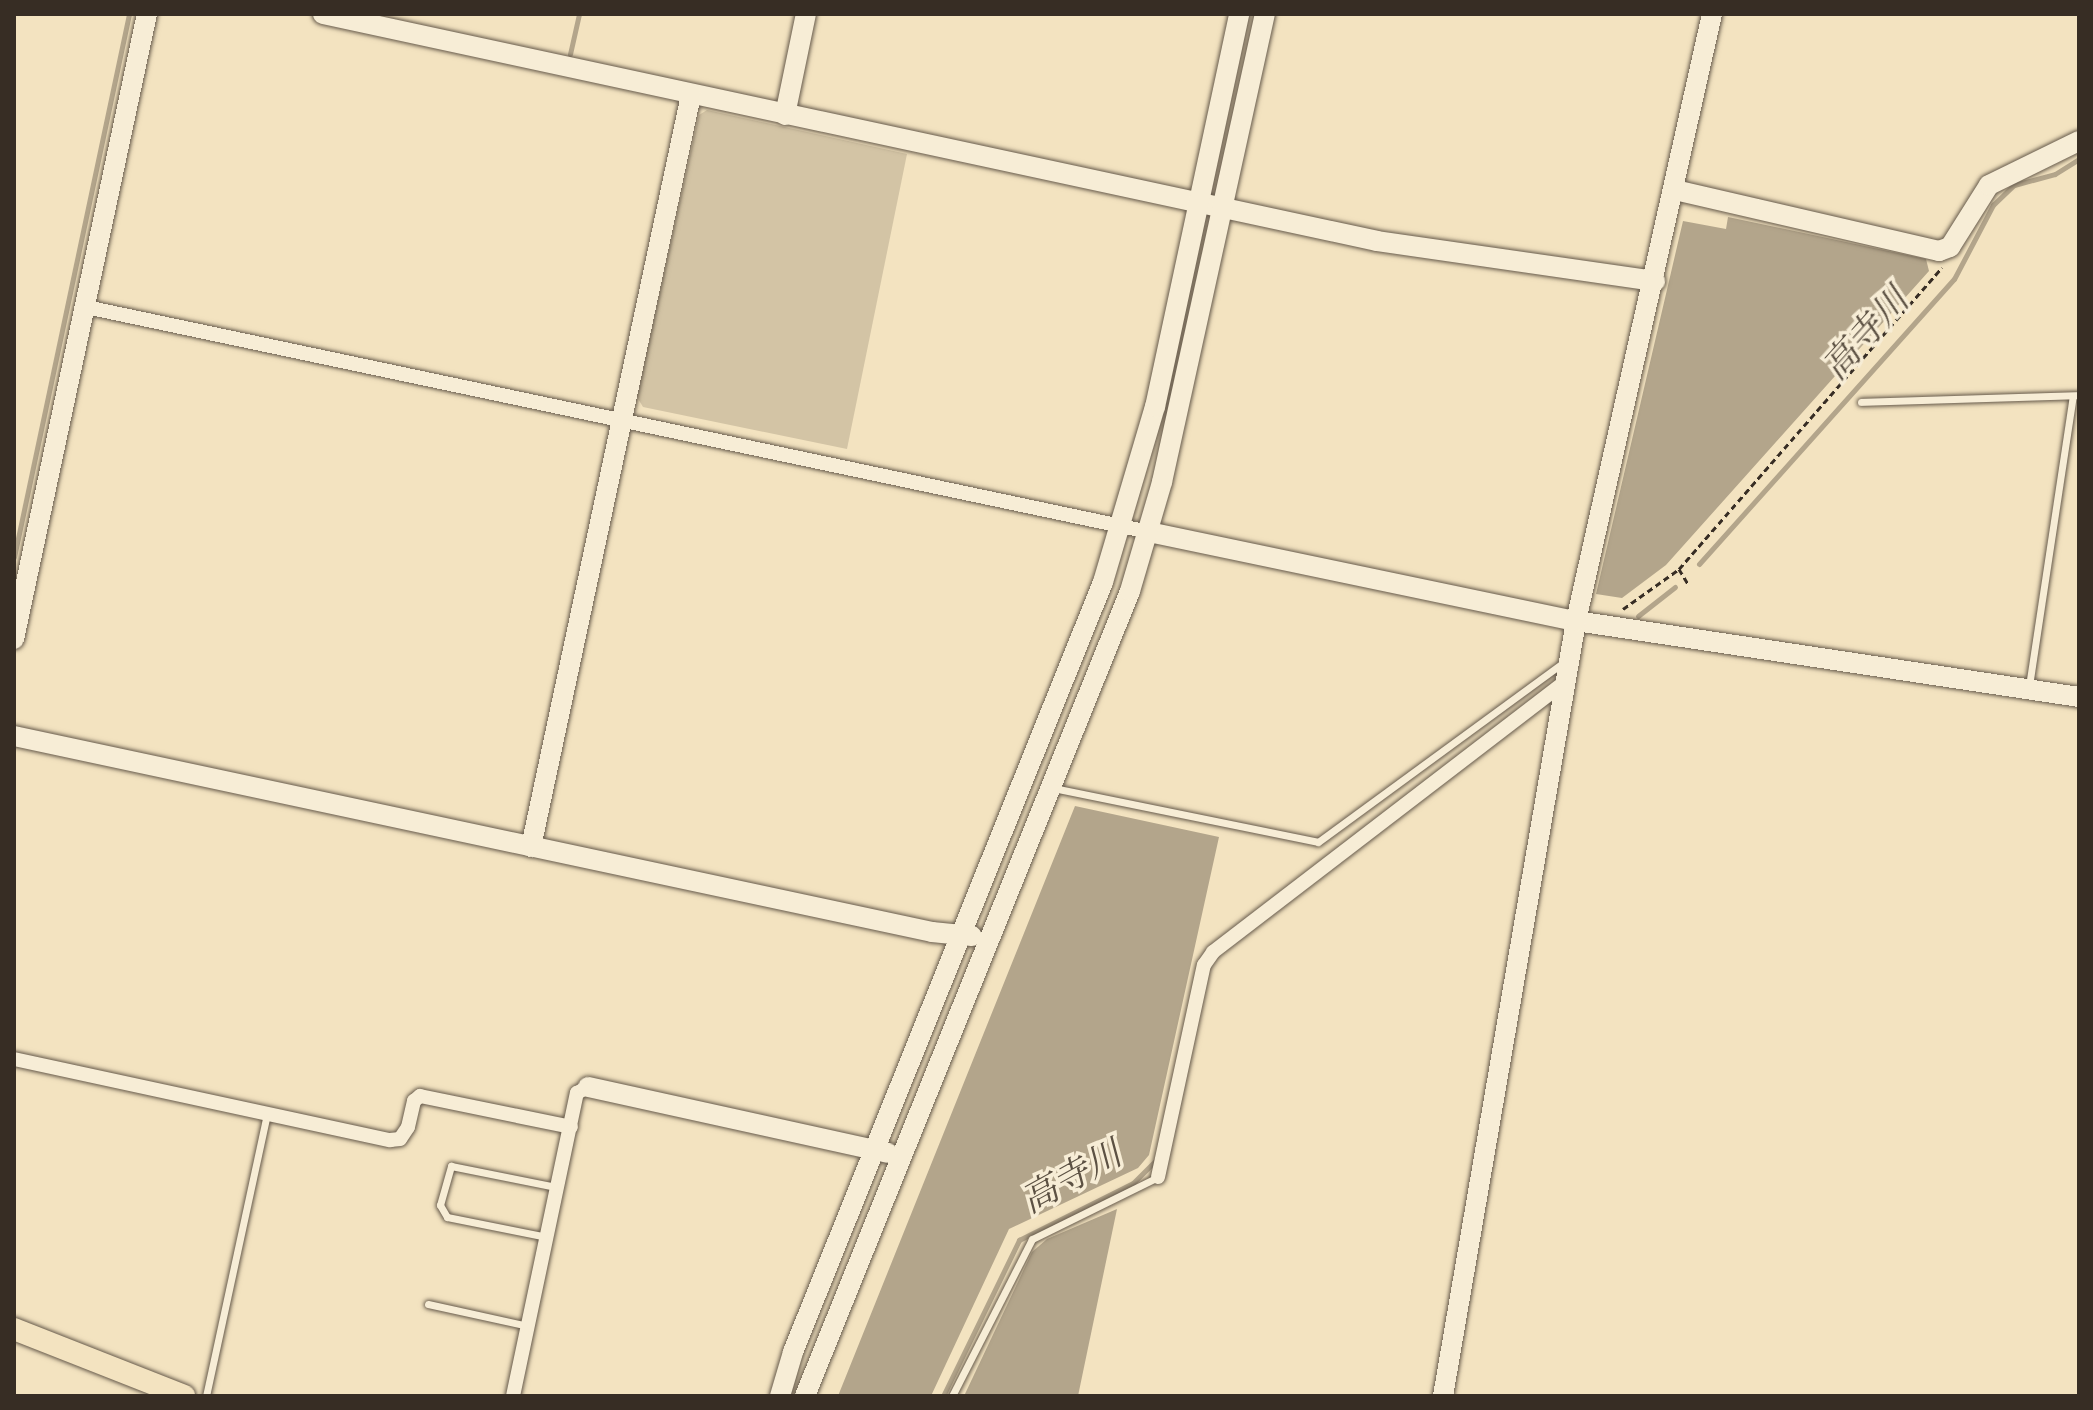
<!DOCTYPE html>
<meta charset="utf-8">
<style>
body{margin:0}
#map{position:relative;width:2093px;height:1410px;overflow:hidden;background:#f3e3c0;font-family:"Sorts Mill Goudy","Noto Serif JP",serif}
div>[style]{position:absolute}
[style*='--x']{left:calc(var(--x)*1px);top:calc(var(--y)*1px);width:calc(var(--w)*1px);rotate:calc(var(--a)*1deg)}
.green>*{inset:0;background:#d3c4a5}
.water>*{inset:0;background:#b3a58b}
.stream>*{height:5px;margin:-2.5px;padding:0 2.5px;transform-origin:2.5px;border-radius:2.5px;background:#b3a58b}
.path>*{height:3px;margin-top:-1.5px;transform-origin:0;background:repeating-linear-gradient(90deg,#372d24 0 6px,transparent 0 10px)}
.roads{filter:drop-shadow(0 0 2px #665a4b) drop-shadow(0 0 2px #665a4b)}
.lane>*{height:7px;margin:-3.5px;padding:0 3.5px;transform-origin:3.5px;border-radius:3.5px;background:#f7edd6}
.street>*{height:14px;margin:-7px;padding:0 7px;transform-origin:7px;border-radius:7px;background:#f7edd6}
.secondary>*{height:20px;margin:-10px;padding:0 10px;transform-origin:10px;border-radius:10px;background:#f7edd6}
.primary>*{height:22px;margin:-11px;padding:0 11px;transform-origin:11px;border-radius:11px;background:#f3e3c0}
span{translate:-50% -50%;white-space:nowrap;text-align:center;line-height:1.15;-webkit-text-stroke:7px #f7edd6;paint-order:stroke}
.water-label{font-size:36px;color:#5c5143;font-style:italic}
.frame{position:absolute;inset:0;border:16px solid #372d24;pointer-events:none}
</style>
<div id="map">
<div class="green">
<i style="clip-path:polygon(707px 110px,907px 154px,847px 449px,643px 407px,637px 397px,699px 115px)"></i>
</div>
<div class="water">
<i style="clip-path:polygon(1728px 217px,1926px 259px,1929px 271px,1666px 565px,1622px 598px,1596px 594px,1683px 221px,1726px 229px)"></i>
<i style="clip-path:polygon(1075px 806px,1219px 837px,1149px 1155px,1138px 1168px,1009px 1229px,931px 1396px,838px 1396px)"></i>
<i style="clip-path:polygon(1117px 1209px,1078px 1396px,964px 1396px,1032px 1252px,1047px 1239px)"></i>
</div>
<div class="stream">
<i style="--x:570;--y:54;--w:41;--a:-77.3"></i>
<i style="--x:14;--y:557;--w:555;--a:-78.04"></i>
<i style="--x:1699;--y:564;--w:382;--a:-48.2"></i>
<i style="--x:1954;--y:279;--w:84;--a:-62.2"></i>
<i style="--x:1993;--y:205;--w:29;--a:-44"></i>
<i style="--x:2014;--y:185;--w:42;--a:-15"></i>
<i style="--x:2055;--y:174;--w:28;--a:-32"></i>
<i style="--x:1638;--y:616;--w:47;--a:-38.1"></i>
<i style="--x:943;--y:1396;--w:174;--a:-64"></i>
<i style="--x:1019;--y:1240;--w:127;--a:-26.6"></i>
<i style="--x:1133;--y:1183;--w:34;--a:-45"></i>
</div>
<div class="path">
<i style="--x:1679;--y:569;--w:17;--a:59"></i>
<i style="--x:1623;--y:609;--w:69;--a:-35.5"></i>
<i style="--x:1679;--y:569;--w:400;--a:-48.9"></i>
</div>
<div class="roads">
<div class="lane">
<i style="--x:1861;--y:402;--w:218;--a:-1.8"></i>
<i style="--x:2029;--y:686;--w:293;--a:-81.4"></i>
<i style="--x:1053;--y:788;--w:270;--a:11.5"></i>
<i style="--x:1318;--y:842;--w:306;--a:-36.2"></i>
<i style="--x:547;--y:1237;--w:102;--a:-168.7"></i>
<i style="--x:447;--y:1217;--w:14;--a:-120"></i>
<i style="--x:440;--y:1205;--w:41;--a:-74.2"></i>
<i style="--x:451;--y:1166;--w:107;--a:11.3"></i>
<i style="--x:428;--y:1304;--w:102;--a:12.4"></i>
<i style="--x:206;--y:1396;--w:289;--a:-77.8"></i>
<i style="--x:952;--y:1396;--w:176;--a:-63"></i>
<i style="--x:1032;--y:1239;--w:140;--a:-26.2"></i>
</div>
<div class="street">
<i style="--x:86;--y:307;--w:1087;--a:11.95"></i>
<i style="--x:14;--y:1059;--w:385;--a:12.2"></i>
<i style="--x:390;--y:1140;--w:10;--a:-6"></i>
<i style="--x:400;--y:1139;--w:14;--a:-56"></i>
<i style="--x:408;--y:1127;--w:27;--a:-77"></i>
<i style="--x:414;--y:1101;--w:8;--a:-40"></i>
<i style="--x:420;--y:1096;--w:154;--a:11.6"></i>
<i style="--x:1158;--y:1177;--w:217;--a:-77.8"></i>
<i style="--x:1204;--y:965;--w:16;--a:-55"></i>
<i style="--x:1213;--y:952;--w:445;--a:-37.5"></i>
<i style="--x:513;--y:1396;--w:310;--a:-78.1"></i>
<i style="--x:577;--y:1093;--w:13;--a:-29"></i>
</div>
<div class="secondary">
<i style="--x:323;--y:14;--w:1078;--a:12.15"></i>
<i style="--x:1377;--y:241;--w:281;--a:8.2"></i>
<i style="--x:785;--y:115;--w:103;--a:-78.3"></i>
<i style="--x:1675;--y:190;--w:271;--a:13"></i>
<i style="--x:1939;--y:251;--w:12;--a:-20"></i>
<i style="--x:1950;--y:247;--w:73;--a:-57.8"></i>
<i style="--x:1989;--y:185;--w:100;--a:-26.1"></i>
<i style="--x:1149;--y:532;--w:436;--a:11.8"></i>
<i style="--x:1576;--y:621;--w:509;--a:8.59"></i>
<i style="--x:14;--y:639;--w:639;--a:-77.99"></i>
<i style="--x:14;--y:736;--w:939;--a:12.05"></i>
<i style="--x:932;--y:932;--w:40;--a:5.7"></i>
<i style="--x:531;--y:847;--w:769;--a:-77.99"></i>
<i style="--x:588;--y:1087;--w:307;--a:12.4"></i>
<i style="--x:780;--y:1396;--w:46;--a:-73.5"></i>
<i style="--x:793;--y:1352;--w:830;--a:-68.07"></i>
<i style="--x:1103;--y:582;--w:183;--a:-73.5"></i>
<i style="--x:1155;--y:407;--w:402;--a:-77.9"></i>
<i style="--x:805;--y:1396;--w:868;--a:-68.01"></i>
<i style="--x:1130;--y:591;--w:114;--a:-73.6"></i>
<i style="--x:1162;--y:482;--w:479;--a:-77.6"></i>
<i style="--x:1443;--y:1396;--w:786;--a:-80.26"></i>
<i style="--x:1576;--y:621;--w:622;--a:-77.37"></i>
</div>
<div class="primary">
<i style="--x:14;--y:1329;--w:183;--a:21.5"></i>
</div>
</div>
<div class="water-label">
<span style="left:1868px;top:336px;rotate:-48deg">高寺川</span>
<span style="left:1073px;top:1180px;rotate:-29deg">高寺川</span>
</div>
<div class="frame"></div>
</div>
